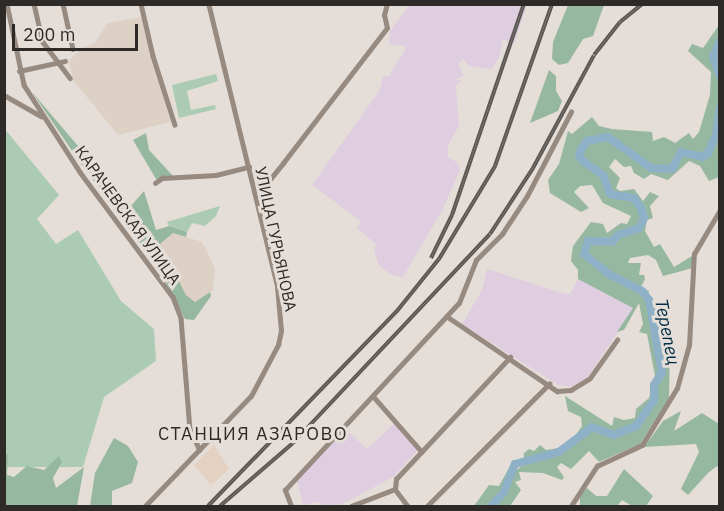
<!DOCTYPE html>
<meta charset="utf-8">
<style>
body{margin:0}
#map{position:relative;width:724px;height:511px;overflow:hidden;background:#e5ddd7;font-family:"IBM Plex Sans",sans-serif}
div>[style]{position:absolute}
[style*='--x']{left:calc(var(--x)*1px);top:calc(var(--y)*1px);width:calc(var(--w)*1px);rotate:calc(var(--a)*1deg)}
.commercial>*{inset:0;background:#e4d1c1}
.industrial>*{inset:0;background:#dfcee0}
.built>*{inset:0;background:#ddd0c5}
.green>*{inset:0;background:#abcbb4}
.forest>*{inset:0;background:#97b8a0}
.river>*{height:8px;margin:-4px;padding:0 4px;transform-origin:4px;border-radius:4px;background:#8fb1c7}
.minor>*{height:4.5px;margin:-2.25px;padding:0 2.25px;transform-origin:2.25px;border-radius:2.25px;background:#978a80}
.rail>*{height:4px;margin-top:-2px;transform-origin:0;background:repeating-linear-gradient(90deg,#e5ddd7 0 4.5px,#5b5754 0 9px);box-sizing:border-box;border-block:2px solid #5b5754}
span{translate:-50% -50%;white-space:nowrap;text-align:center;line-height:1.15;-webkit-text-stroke:6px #e5ddd7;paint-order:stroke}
.street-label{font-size:16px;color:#2d2a28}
.water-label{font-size:18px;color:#002d44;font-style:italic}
.neighbourhood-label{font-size:18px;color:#2d2a28;letter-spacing:1.5px}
.frame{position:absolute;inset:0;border:6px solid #2d2a28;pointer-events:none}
.scale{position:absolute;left:12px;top:24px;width:126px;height:27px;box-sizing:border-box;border:3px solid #2d2a28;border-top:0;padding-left:8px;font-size:18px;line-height:21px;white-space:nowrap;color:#2d2a28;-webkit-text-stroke:4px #e5ddd7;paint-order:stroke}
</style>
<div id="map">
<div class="commercial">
<i style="clip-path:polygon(214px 445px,229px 469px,211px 485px,194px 465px)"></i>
</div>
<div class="industrial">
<i style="clip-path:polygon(410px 5px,527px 5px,514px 44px,503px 39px,499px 58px,491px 69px,469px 66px,463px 59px,458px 64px,464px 76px,454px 80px,462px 80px,456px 86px,459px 126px,448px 145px,448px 157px,458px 163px,460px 170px,443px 209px,403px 277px,392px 275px,379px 266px,374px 250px,377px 245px,357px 228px,361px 221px,312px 185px,380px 90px,383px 76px,389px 76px,405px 50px,405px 46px,389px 44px,390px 31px)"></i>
<i style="clip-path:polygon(487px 269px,565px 294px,570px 294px,578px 279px,634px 308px,588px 377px,572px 387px,558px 385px,462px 324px,482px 290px)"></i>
<i style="clip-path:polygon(394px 424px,418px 450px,393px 477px,339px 506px,324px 506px,318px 502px,303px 506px,297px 480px,346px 430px,367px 449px)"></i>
</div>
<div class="built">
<i style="clip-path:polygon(142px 17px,170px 122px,118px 135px,73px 80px,69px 61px,81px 48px,94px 44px,108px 23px)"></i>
<i style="clip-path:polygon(173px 233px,202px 242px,215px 268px,213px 290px,195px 302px,186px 295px,159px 244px)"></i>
</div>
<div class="green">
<i style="clip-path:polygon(216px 74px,218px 81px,187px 91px,191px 110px,215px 105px,216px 109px,179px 118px,172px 85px)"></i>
<i style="clip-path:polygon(4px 128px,59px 195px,37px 219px,56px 244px,78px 230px,121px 301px,154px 329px,156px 361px,104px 397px,83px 467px,5px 467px)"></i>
<i style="clip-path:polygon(220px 206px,216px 216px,205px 226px,192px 223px,187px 232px,169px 226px,167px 222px)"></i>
</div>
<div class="forest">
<i style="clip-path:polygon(568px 5px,604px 5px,593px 36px,583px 39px,568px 63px,559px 65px,552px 59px,553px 42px)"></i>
<i style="clip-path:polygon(719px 25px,719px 177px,709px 181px,700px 166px,689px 161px,668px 180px,651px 174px,644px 179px,634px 173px,631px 166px,624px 167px,615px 159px,609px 167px,620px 178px,616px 188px,620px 191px,634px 189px,643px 201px,650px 192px,659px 196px,650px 206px,653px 218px,647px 220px,645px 231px,654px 247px,660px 244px,674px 267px,692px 256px,693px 268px,663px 276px,656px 260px,648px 255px,630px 258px,628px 263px,641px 263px,639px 275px,644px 275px,645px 279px,641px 287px,649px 291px,646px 305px,657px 309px,649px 314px,658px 315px,660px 334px,665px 335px,670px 347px,669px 398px,640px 444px,599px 462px,589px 451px,571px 469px,561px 463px,557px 467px,564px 477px,562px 480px,543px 473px,519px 472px,521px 480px,515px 482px,521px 490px,510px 506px,474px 506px,489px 485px,499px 486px,510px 466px,514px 472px,523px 465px,524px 453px,529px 449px,534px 451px,540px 445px,546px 450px,559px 448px,575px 436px,582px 426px,581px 417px,568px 411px,565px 396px,612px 426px,614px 417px,624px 420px,635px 418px,636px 409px,649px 398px,655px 376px,647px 334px,639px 332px,643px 324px,639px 303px,624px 330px,617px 332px,633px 308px,578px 279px,578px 270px,571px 261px,573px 246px,591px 222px,603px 224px,607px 233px,621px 223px,627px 224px,631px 216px,603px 203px,592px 185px,580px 186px,574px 192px,589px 208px,581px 212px,550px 193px,548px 180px,559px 164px,568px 131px,572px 134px,592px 117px,599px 126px,612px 129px,652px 132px,653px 141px,664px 137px,675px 143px,689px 133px,693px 139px,699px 132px,710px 95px,711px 72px,688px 51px,692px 44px,703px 48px)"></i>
<i style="clip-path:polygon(549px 70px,556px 76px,556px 91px,562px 101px,558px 111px,530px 123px)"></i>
<i style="clip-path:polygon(32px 92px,130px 207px,144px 191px,156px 230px,169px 226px,187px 232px,186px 237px,173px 233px,160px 244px,186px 295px,195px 302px,210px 292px,211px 296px,194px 320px,185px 319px,154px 261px,83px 167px)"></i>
<i style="clip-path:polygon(146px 133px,149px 150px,174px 177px,156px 179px,133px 140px)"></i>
<i style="clip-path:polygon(681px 411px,674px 431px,702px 413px,719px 424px,719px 469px,717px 466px,708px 473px,688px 495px,681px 489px,699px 452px,696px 444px,644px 447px,663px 421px)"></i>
<i style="clip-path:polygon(114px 438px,128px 446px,138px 462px,132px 483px,112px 491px,112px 506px,90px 506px,95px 473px)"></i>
<i style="clip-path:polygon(8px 454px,7px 475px,14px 477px,27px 466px,44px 470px,59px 456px,62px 462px,53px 478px,56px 488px,84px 467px,77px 506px,5px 506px,5px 455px)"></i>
<i style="clip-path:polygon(624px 469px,653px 496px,646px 506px,632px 506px,622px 500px,617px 506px,580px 506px,580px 495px,587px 488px,596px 496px,607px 496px)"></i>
</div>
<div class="river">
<i style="--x:720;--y:41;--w:17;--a:114"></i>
<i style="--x:713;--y:57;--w:20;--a:70"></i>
<i style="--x:491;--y:506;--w:19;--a:-47"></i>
<i style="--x:504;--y:492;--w:30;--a:-69"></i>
<i style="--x:515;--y:464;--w:46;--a:-15.3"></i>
<i style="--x:559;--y:452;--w:41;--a:-37.1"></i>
<i style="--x:592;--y:427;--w:23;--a:20"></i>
<i style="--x:614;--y:435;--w:24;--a:-22"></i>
<i style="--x:636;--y:426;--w:32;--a:-55"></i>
<i style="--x:654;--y:400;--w:15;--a:-90"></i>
<i style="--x:654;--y:385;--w:15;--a:-58"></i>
<i style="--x:662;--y:372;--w:73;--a:-100.2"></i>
<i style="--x:649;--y:300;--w:11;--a:-128"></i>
<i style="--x:642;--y:291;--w:36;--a:-153"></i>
<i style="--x:610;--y:275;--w:33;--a:-141"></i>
<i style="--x:584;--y:254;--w:14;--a:-73"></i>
<i style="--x:588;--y:241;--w:24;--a:2"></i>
<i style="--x:612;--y:242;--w:9;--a:-49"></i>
<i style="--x:618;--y:235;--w:22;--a:-18"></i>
<i style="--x:639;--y:228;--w:11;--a:-63"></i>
<i style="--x:644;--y:218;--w:10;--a:-107"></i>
<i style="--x:641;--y:208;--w:12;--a:-125"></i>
<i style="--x:634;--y:198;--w:24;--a:-171"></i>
<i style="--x:610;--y:194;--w:20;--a:-110"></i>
<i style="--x:603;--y:175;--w:24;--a:-145"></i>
<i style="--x:583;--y:161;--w:7;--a:-124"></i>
<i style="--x:579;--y:155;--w:8;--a:-67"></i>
<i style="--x:582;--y:148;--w:9;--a:-54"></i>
<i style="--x:587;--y:141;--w:21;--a:-11"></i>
<i style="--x:608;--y:137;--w:53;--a:35.8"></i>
<i style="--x:651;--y:168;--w:21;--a:3"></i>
<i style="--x:672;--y:169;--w:19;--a:-62"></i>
<i style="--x:681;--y:152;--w:22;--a:13"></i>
<i style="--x:702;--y:157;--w:7;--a:-34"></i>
<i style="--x:708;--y:153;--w:20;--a:-66"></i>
<i style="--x:716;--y:135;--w:27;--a:-82"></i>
</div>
<div class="minor">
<i style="--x:7;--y:4;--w:83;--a:78.1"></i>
<i style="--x:24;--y:85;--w:103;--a:57.2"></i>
<i style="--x:80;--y:172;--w:156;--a:53.4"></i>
<i style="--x:173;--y:297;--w:22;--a:69"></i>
<i style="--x:181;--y:318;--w:111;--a:85.4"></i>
<i style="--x:190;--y:429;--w:23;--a:65"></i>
<i style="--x:34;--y:4;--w:39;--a:77"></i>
<i style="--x:43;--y:42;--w:45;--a:53.1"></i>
<i style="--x:63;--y:4;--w:46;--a:77.5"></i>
<i style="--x:141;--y:4;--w:53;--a:77"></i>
<i style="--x:153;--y:56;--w:72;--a:72.3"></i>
<i style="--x:19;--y:71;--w:47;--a:-12.3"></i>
<i style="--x:4;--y:95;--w:43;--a:29.6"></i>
<i style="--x:155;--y:183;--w:9;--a:-36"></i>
<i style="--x:162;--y:178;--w:54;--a:-3.2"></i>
<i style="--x:216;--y:175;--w:34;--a:-14"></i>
<i style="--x:255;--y:189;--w:13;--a:-27"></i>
<i style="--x:267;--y:183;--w:26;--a:-51"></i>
<i style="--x:283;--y:163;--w:170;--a:-52.4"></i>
<i style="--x:387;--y:28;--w:13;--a:-103"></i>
<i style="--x:384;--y:15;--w:11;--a:-75"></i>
<i style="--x:448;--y:317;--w:132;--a:34.2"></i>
<i style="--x:557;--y:391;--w:14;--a:-4"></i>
<i style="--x:571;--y:390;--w:22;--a:-32"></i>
<i style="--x:590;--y:378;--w:47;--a:-54.6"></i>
<i style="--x:373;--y:396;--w:74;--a:48.8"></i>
<i style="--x:395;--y:489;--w:21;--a:53"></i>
<i style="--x:145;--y:506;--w:153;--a:-46.1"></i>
<i style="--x:251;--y:396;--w:58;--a:-62.1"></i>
<i style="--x:278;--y:345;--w:14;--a:-78"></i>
<i style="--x:281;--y:331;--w:45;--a:-95.1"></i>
<i style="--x:277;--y:286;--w:290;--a:-103.7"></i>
<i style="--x:291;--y:506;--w:17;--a:-111"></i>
<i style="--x:285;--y:490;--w:255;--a:-47.1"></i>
<i style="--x:459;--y:303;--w:46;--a:-68.4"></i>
<i style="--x:476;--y:260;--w:37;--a:-45"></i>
<i style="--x:502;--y:234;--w:45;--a:-56.7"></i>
<i style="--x:527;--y:196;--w:95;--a:-62.4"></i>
<i style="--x:351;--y:506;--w:47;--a:-21.1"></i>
<i style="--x:395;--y:489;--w:10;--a:-84"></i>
<i style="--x:396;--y:479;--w:167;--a:-46.9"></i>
<i style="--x:427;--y:506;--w:173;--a:-45"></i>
<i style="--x:571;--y:506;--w:48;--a:-57"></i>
<i style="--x:597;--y:466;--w:50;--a:-25"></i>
<i style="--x:642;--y:445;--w:67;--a:-58.4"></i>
<i style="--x:677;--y:388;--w:45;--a:-74.4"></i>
<i style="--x:689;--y:345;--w:91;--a:-86.9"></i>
<i style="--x:694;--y:254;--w:51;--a:-59.4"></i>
</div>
<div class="rail">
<i style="--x:431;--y:258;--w:48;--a:-64"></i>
<i style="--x:452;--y:215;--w:223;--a:-71.2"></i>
<i style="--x:208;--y:506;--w:272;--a:-45.9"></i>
<i style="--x:397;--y:311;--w:67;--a:-51.1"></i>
<i style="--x:439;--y:259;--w:109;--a:-58.9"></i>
<i style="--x:495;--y:166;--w:172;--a:-70.6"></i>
<i style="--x:220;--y:506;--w:96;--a:-40.8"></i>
<i style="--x:293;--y:443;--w:287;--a:-46.7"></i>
<i style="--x:490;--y:234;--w:79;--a:-56.9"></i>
<i style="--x:533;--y:168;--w:128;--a:-61.6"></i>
<i style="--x:594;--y:55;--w:42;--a:-51.8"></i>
<i style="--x:620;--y:22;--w:28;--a:-39"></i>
</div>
<div class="street-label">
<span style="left:128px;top:215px;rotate:54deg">КАРАЧЕВСКАЯ УЛИЦА</span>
<span style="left:276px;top:239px;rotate:78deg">УЛИЦА ГУРЬЯНОВА</span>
</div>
<div class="water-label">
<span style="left:667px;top:332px;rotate:79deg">Терепец</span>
</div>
<div class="neighbourhood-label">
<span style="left:253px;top:434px">СТАНЦИЯ АЗАРОВО</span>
</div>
<div class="frame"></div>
<div class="scale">200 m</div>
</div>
